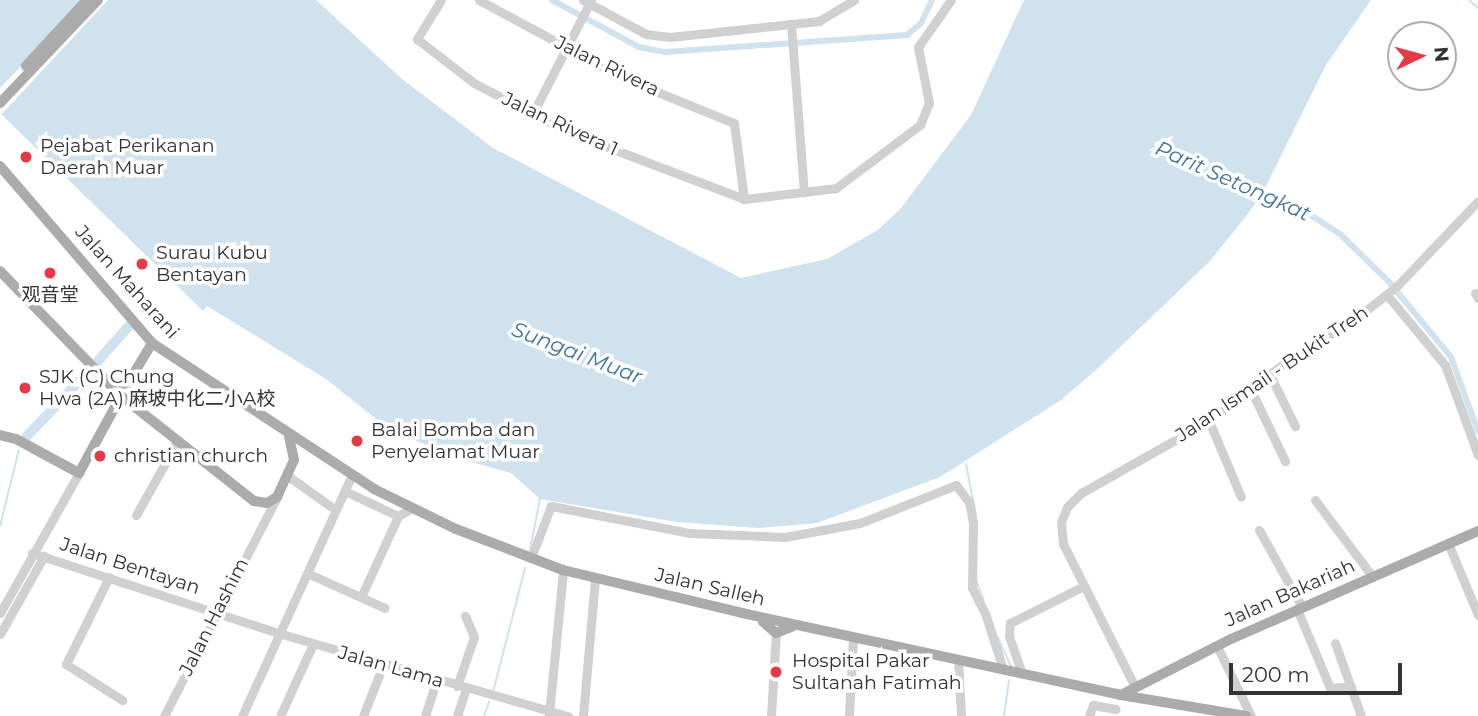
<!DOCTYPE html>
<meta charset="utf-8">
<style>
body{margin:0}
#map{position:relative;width:1478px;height:716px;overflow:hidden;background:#fff;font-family:Montserrat,"Noto Sans SC",sans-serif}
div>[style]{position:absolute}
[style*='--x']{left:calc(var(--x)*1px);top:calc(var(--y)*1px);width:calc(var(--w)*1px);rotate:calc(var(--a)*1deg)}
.water>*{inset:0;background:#cfe2ee}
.pier>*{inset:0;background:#fff}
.stream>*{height:2px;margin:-1px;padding:0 1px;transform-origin:1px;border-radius:1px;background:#cfe2ee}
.canal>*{height:6px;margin:-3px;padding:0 3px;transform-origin:3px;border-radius:3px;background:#cfe2ee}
.river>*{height:10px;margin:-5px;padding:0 5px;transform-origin:5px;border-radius:5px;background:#cfe2ee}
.minor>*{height:9px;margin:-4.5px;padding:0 4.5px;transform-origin:4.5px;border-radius:4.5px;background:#d0d0d0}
.major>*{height:10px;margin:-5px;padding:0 5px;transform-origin:5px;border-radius:5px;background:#ababab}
.dots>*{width:19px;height:19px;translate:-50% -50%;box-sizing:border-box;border:4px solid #fff;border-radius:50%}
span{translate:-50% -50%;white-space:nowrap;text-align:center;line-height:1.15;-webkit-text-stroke:7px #fff;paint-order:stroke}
.street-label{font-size:19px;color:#333}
.poi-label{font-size:19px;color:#333}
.left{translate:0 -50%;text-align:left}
.water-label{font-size:21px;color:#3f7597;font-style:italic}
.north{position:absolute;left:1387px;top:21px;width:70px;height:70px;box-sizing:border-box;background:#fff;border:2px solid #adadad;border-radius:50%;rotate:85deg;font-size:19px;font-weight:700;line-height:28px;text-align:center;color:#333}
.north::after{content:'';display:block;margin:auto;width:24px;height:32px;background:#e63946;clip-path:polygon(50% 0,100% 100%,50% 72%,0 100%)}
.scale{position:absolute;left:1229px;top:663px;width:173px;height:32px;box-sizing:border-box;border:4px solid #333;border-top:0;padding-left:9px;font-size:21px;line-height:24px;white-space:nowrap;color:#333;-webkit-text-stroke:5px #fff;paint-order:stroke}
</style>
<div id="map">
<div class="water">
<i style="clip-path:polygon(0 0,316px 0,402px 79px,493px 148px,741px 278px,827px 259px,878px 230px,901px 208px,971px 115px,1024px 0,1371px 0,1326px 65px,1262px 194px,1247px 215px,1209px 262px,1096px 370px,1061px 400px,940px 477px,817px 523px,758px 528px,677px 522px,540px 499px,511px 473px,447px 455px,385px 426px,326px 379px,207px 306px,203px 311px,0 113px)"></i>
</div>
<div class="pier">
<i style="clip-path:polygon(85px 0,108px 0,0 116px,0 88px)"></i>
</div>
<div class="stream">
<i style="--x:1469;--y:0;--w:12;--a:42"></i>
<i style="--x:966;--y:464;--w:52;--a:78.9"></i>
<i style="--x:0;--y:526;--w:78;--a:-76"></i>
<i style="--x:530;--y:550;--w:52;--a:-78.9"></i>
<i style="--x:976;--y:580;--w:22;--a:69"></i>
<i style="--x:997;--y:636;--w:33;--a:65"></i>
<i style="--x:493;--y:692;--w:128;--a:-75.5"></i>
<i style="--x:484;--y:716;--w:15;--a:-70"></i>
<i style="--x:1004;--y:716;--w:36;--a:-82"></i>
</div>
<div class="canal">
<i style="--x:552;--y:0;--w:99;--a:28.4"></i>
<i style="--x:639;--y:47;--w:26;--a:11"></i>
<i style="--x:665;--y:52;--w:243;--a:-4"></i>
<i style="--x:907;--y:35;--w:18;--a:-41"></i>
<i style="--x:921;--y:23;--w:25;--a:-64"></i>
<i style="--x:1255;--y:191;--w:39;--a:18"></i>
<i style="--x:1292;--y:203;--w:57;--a:32.9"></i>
<i style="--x:1340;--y:234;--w:70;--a:44.4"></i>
<i style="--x:1390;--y:283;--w:96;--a:50.5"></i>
<i style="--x:1451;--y:357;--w:79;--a:70"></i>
</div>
<div class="river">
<i style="--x:97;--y:362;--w:48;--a:-48.4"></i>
<i style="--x:27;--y:436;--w:84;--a:-46.4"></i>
</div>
<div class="minor">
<i style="--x:441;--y:0;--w:46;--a:121.6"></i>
<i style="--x:417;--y:39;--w:72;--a:37.7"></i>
<i style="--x:474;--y:83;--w:106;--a:27.5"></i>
<i style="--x:568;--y:132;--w:188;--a:20.8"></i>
<i style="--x:744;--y:199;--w:93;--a:-6.8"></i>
<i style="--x:836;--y:188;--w:105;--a:-36.9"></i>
<i style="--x:920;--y:125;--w:24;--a:-68"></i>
<i style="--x:929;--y:103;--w:57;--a:-101.1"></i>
<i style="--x:918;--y:47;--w:57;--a:-54.9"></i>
<i style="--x:479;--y:0;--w:164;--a:28.4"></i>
<i style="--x:623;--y:78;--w:120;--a:22.1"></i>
<i style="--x:734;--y:123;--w:77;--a:82.5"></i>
<i style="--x:583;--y:0;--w:72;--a:28.4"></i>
<i style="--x:646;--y:34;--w:24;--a:7"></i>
<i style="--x:670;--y:37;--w:150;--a:-6.1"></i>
<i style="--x:819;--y:21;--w:41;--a:-31"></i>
<i style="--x:791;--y:24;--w:169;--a:85.6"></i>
<i style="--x:533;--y:113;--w:127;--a:-62.8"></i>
<i style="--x:1475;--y:293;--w:6;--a:59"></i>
<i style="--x:1387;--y:295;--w:91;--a:50.4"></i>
<i style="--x:1445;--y:365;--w:96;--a:69.9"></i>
<i style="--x:1270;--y:375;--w:57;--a:63.9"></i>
<i style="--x:1251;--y:390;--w:79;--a:64.4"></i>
<i style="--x:1209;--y:421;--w:82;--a:67.2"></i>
<i style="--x:288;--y:476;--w:52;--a:35.5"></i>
<i style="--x:345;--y:491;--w:59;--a:25.3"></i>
<i style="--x:1315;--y:500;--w:95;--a:53.1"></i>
<i style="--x:136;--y:515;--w:84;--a:-60.7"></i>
<i style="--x:1259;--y:530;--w:88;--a:60.8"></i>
<i style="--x:1448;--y:543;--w:78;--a:67.4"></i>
<i style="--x:32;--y:553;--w:259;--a:18"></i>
<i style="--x:278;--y:633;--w:302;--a:16"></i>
<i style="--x:531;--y:558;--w:56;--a:-69"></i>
<i style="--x:551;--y:506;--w:142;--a:11"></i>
<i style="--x:690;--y:533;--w:95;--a:2.4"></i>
<i style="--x:785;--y:537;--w:76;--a:-10.6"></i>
<i style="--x:860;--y:523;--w:103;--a:-21.6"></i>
<i style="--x:956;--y:485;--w:21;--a:53"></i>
<i style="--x:969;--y:502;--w:21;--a:79"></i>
<i style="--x:973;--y:523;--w:65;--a:90.9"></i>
<i style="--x:972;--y:588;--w:31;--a:63"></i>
<i style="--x:986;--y:616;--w:56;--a:72.2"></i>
<i style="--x:307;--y:573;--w:85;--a:24.2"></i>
<i style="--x:109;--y:577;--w:97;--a:116.3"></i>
<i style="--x:66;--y:664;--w:67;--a:32.7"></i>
<i style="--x:361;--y:597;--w:89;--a:-65.4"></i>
<i style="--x:398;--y:516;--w:16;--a:-30"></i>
<i style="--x:1297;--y:609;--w:86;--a:67.3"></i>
<i style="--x:1330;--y:688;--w:21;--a:-5"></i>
<i style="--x:0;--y:613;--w:161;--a:-60.6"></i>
<i style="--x:0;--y:634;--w:90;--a:-60.6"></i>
<i style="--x:1335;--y:643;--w:77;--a:70.4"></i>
<i style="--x:1217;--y:646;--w:78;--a:64.1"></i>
<i style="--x:958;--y:660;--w:56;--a:86.9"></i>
<i style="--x:1022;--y:674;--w:40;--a:-108.9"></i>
<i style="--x:1009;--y:636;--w:13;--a:-86"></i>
<i style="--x:1010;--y:623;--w:83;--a:-26.6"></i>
<i style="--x:1134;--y:685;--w:158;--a:-116.7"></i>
<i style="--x:1063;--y:544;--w:22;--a:-95"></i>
<i style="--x:1061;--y:522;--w:16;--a:-68"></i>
<i style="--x:1067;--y:507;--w:20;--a:-45"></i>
<i style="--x:1081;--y:493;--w:147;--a:-29.4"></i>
<i style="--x:1209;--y:421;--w:98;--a:-37.6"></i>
<i style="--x:1287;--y:361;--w:80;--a:-31.7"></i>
<i style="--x:1355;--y:319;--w:53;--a:-38.2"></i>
<i style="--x:1397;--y:286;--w:117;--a:-46.4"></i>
<i style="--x:457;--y:686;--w:52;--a:-70.9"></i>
<i style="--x:474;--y:637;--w:23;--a:-113"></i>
<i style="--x:549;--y:714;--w:145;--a:-84.4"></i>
<i style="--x:164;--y:716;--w:246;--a:-62.7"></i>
<i style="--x:242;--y:716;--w:265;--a:-65.5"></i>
<i style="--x:280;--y:716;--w:79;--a:-65.4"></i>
<i style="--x:363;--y:716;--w:55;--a:-68.6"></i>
<i style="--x:425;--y:716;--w:38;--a:-72"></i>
<i style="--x:457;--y:716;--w:28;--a:-72"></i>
<i style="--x:583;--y:716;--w:139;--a:-85"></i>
<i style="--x:771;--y:716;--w:83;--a:-86.6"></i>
<i style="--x:849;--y:716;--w:79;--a:-87.1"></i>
<i style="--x:1089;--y:716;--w:12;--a:-70"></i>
<i style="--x:1093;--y:705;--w:23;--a:10"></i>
</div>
<div class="major">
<i style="--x:26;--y:66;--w:90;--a:-47.3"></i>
<i style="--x:0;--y:103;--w:142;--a:-46.4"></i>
<i style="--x:0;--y:166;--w:233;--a:49.3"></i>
<i style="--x:152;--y:343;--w:266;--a:33.3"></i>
<i style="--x:374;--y:489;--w:91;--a:26"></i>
<i style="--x:456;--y:529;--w:115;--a:21"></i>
<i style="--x:563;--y:570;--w:184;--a:13.5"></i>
<i style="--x:742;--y:613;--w:388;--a:12.2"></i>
<i style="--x:1121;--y:695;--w:127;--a:9.5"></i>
<i style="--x:0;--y:271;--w:174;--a:45.9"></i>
<i style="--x:121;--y:396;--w:169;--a:38.3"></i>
<i style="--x:254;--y:501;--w:13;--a:9"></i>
<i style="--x:267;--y:503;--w:12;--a:-31"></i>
<i style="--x:277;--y:497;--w:41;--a:-65.3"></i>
<i style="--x:294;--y:460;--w:25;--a:-102"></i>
<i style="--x:111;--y:386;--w:17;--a:-10"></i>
<i style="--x:128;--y:383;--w:47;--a:-59"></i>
<i style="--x:0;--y:435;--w:16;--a:14"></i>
<i style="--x:16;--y:439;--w:72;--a:28.4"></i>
<i style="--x:79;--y:473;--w:88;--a:-61.4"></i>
<i style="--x:763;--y:622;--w:17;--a:40"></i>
<i style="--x:776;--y:633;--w:18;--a:-22"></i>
<i style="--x:1121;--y:695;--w:123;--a:-27"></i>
<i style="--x:1231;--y:639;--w:270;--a:-23.6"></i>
</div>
<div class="dots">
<i style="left:26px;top:157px;background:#e63946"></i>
<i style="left:142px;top:264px;background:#e63946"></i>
<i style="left:50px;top:273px;background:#e63946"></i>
<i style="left:25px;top:388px;background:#e63946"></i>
<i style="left:357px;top:441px;background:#e63946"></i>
<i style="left:100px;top:456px;background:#e63946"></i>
<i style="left:776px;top:672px;background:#e63946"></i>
</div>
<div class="street-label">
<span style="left:607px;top:66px;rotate:26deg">Jalan Rivera</span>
<span style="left:560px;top:124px;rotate:25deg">Jalan Rivera 1</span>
<span style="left:127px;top:282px;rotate:48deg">Jalan Maharani</span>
<span style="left:1272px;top:374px;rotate:-34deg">Jalan Ismail - Bukit Treh</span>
<span style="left:130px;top:566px;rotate:18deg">Jalan Bentayan</span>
<span style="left:710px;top:587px;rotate:13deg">Jalan Salleh</span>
<span style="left:1290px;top:593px;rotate:-24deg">Jalan Bakariah</span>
<span style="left:214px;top:617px;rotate:-63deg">Jalan Hashim</span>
<span style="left:391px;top:667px;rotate:16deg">Jalan Lama</span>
</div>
<div class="poi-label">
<span class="left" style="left:40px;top:157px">Pejabat Perikanan<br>Daerah Muar</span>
<span class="left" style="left:156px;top:264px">Surau Kubu<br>Bentayan</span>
<span style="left:50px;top:295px">观音堂</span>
<span class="left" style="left:39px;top:388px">SJK (C) Chung<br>Hwa (2A) 麻坡中化二小A校</span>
<span class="left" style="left:371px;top:441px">Balai Bomba dan<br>Penyelamat Muar</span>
<span class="left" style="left:114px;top:456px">christian church</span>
<span class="left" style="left:792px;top:672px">Hospital Pakar<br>Sultanah Fatimah</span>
</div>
<div class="water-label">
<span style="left:1233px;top:181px;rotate:24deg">Parit Setongkat</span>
<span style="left:577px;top:353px;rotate:21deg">Sungai Muar</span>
</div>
<div class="north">N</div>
<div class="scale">200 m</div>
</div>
